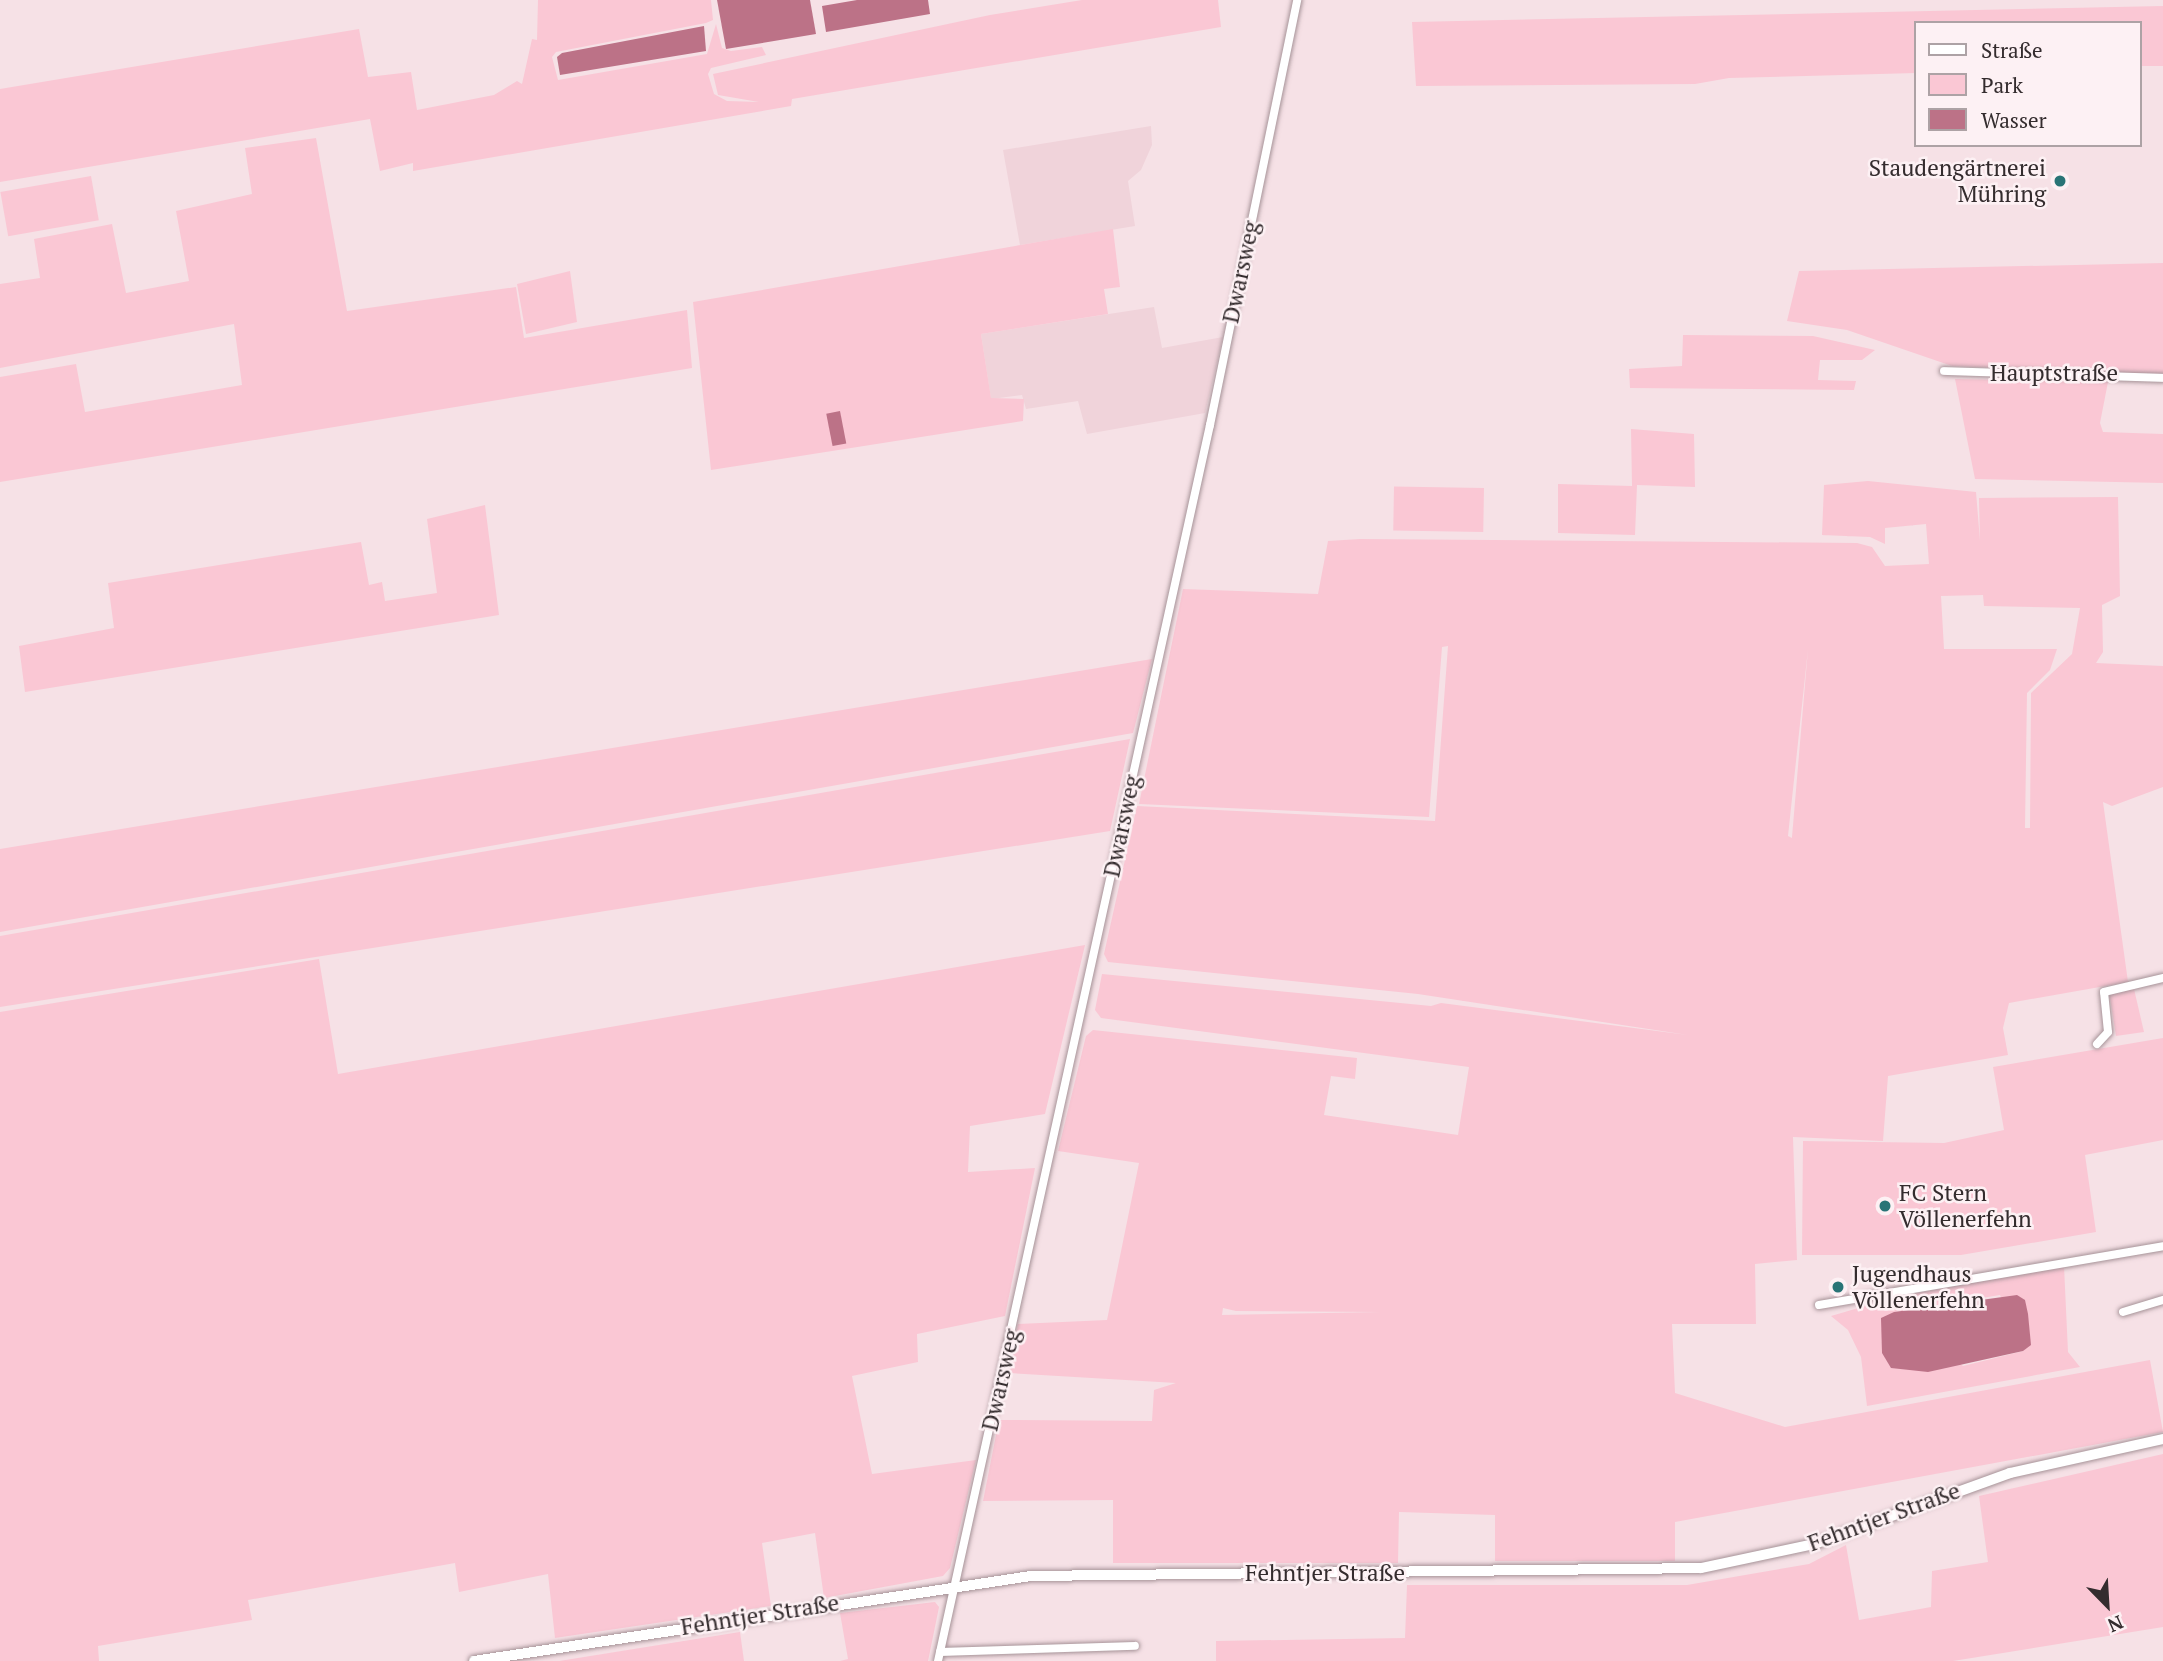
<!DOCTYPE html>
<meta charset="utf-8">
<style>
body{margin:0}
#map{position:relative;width:2163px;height:1661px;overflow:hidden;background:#f6e1e6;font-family:"PT Serif",serif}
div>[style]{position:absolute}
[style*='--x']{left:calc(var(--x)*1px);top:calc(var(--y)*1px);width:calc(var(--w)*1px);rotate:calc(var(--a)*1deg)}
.built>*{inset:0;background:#f0d3da}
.green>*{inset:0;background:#fac7d4;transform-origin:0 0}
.water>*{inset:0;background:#bc7287;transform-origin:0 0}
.roads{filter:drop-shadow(0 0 2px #a69398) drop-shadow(0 0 2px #a69398)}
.minor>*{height:8px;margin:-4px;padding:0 4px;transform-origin:4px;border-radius:4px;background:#fff}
.tertiary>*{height:10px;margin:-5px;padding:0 5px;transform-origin:5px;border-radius:5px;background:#fff}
.dots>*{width:19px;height:19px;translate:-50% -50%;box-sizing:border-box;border:4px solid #fdf1f4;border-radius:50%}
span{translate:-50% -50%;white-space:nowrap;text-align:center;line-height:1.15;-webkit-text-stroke:5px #fdf1f4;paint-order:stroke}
.poi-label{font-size:23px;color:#342c2e}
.right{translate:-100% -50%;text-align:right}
.left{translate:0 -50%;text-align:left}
.street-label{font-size:23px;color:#342c2e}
.legend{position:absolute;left:1914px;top:21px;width:228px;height:126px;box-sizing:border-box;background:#fdf1f4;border:2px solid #ada2a5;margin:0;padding:9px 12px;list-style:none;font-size:21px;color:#342c2e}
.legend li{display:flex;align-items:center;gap:14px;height:35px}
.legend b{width:35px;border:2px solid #ada2a5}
.north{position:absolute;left:2072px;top:1570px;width:70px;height:70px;-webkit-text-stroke:5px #fdf1f4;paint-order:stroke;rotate:156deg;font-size:19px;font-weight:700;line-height:28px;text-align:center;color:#342c2e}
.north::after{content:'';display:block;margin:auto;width:24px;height:32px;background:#342c2e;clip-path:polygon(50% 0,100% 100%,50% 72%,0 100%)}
</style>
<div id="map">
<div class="built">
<i style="clip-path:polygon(1151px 126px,1152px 145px,1141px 170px,1128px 181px,1135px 226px,1020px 245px,1003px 150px)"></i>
<i style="clip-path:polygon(1154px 307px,1162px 348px,1223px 337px,1205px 413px,1087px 434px,1078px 401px,1026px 409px,1022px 395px,991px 399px,981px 334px)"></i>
</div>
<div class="green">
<i style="clip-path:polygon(538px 0,711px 0,713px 20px,706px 23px,556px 52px,552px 57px,558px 80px,707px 54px,716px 24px,722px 48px,731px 51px,762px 47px,766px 55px,711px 68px,708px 74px,714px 94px,727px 101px,759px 102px,718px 95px,713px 74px,990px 15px,1082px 0,1218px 0,1221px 27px,792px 99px,791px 106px,413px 171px,413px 163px,380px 171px,370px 119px,0 182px,0 89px,359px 29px,368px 77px,411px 72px,417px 110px,494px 95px,517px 81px,522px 84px,532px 39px,537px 40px)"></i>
<i style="clip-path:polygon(2163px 6px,2163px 66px,2140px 66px,2140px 23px,1916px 23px,1916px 73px,1729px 78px,1695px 84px,1416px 86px,1412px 22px)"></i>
<i style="clip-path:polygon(316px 138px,347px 311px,516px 287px,524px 338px,687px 310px,692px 368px,0 482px,0 377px,76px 364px,85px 412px,242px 385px,234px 324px,0 368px,0 284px,40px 278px,34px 239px,112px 224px,126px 293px,189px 281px,176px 211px,252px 194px,245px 148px)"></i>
<i style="left:91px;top:176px;width:45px;height:92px;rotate:80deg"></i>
<i style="clip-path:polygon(1113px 229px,1120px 287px,1104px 289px,1108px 314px,981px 334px,991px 398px,1024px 399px,1023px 421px,711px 470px,693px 302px)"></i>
<i style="clip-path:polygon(2163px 263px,2163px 375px,1952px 366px,1847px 330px,1787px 321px,1799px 271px)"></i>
<i style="clip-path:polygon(570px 271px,577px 322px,526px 334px,517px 284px)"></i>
<i style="clip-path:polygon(1683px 335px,1813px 336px,1875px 350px,1862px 360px,1820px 360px,1818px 380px,1856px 381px,1854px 390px,1630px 388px,1629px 369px,1682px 366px)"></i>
<i style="clip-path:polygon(1955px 379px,2108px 382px,2100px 423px,2103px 432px,2163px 434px,2163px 483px,1975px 479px)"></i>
<i style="clip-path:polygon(1631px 429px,1694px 434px,1695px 487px,1637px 485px,1635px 535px,1558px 533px,1558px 484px,1632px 486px)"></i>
<i style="clip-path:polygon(evenodd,1868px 481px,1976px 492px,1980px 541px,1979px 498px,2118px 497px,2120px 596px,2102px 605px,2103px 652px,2096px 663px,2163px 666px,2163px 787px,2112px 806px,2103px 802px,2128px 982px,2009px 1003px,2003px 1028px,2008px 1055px,1888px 1076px,1883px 1141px,1793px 1137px,1797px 1260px,1755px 1264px,1756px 1324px,1672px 1324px,1675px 1393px,1785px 1427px,2150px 1360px,2163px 1432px,1675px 1522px,1675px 1561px,1495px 1561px,1495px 1515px,1399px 1512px,1398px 1563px,1113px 1563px,1113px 1500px,983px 1501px,999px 1420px,1152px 1421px,1154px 1390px,1176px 1383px,1009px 1373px,1018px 1324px,1107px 1320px,1139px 1163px,1058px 1151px,1086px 1036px,1093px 1030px,1357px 1058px,1355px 1079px,1331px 1076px,1324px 1115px,1458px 1135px,1469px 1067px,1101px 1018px,1095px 1010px,1102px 974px,1431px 1006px,1441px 1003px,1688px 1035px,1418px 994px,1108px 962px,1104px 954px,1137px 806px,1435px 821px,1448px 646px,1442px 647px,1429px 817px,1139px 804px,1183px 589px,1318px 594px,1328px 541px,1360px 539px,1857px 543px,1872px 547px,1885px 566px,1929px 564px,1926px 524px,1885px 528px,1885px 544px,1870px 537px,1822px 535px,1824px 485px,1868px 481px,1983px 595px,1984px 606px,2080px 608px,2072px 654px,2031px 693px,2030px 828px,2025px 828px,2027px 693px,2050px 670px,2057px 649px,1944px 649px,1941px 596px,1983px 595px,1868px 481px,1808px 649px,1792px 837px,1792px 838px,1788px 836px,1808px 649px,1868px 481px,1223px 1308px,1236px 1311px,1381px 1312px,1222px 1315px,1223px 1308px)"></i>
<i style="left:1484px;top:488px;width:44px;height:90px;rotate:91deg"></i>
<i style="clip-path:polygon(485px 505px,499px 615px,25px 692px,19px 646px,114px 628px,108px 583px,361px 542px,369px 585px,382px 582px,385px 601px,437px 593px,427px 519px)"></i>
<i style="clip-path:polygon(1152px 659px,1133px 733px,0 932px,0 849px)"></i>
<i style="clip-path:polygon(1130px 739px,1110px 831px,0 1007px,0 936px)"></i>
<i style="clip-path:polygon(1085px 945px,1045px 1114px,970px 1126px,968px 1172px,1035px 1168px,1005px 1316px,917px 1334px,918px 1362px,852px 1376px,872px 1474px,976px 1460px,950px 1568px,943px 1576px,824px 1598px,815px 1533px,762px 1543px,771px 1606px,555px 1638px,548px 1574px,459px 1592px,455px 1563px,248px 1600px,252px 1620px,98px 1646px,99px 1661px,0 1661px,0 1012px,319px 959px,338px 1074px)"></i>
<i style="clip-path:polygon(2134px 989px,2144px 1032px,2116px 1036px,2109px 992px)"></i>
<i style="clip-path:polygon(2163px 1038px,2163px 1140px,2085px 1155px,2096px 1232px,1961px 1255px,1802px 1255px,1803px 1141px,1944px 1143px,2004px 1130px,1993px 1067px)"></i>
<i style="clip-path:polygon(evenodd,2064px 1266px,2068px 1352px,2080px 1367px,1867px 1406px,1861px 1357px,1848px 1330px,1831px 1316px,1896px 1297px,2064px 1266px,2000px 1295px,2023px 1351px,1963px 1366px,1894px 1312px,2000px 1295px)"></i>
<i style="clip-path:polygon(2163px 1454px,2163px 1627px,1953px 1661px,1216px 1661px,1216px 1641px,1405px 1638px,1407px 1585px,1687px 1585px,1809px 1564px,1846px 1545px,1859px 1620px,1931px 1607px,1932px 1571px,1988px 1562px,1979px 1496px)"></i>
<i style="clip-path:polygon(935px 1602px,939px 1607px,928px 1661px,840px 1661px,848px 1659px,840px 1613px)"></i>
<i style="clip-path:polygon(740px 1632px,744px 1661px,559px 1661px)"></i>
</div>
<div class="water">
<i style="clip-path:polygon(717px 0,810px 0,816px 34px,726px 49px)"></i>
<i style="clip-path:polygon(857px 0,928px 0,930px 14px,826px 32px,822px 6px)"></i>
<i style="clip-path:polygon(704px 26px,706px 51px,560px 75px,557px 57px,562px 53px)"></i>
<i style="left:840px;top:411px;width:33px;height:14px;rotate:79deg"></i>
<i style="clip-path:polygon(2017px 1295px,2025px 1300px,2028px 1314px,2031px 1345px,2023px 1351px,1928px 1372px,1891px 1368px,1882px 1353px,1881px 1318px,1894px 1312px)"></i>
</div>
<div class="roads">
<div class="minor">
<i style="--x:1944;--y:371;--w:219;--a:1.8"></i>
<i style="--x:2097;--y:1044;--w:16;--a:-47"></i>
<i style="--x:2108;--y:1032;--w:40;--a:-95.7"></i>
<i style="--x:2104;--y:992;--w:61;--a:-13.3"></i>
<i style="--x:1819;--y:1305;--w:349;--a:-9.7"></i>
<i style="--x:2123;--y:1312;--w:42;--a:-16.7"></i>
<i style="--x:940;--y:1652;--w:195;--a:-1.8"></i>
<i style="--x:938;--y:1661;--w:1266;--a:-77.59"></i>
<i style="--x:1210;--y:425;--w:434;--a:-78.4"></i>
</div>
<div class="tertiary">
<i style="--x:474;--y:1661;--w:563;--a:-8.68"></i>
<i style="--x:1031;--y:1576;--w:670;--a:-0.68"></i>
<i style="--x:1701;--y:1568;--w:116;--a:-12"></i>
<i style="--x:1814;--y:1544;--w:208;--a:-19.9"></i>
<i style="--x:2010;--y:1473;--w:157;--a:-12.5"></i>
</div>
</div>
<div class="dots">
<i style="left:2060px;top:181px;background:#297476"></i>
<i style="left:1885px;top:1206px;background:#297476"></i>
<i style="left:1838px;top:1287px;background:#297476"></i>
</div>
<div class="poi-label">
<span class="right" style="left:2046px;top:181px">Staudengärtnerei<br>Mühring</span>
<span class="left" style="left:1899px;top:1206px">FC Stern<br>Völlenerfehn</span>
<span class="left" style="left:1852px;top:1287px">Jugendhaus<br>Völlenerfehn</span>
</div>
<div class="street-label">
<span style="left:1241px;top:272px;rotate:-78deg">Dwarsweg</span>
<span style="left:2054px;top:373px">Hauptstraße</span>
<span style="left:1122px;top:826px;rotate:-78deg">Dwarsweg</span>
<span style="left:1001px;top:1380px;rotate:-77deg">Dwarsweg</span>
<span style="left:1884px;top:1517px;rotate:-20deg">Fehntjer Straße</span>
<span style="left:1325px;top:1573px">Fehntjer Straße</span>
<span style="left:760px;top:1615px;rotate:-9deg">Fehntjer Straße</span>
</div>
<ul class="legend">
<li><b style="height:9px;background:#fff"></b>Straße</li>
<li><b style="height:19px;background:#fac7d4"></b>Park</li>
<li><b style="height:19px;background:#bc7287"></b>Wasser</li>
</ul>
<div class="north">N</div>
</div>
